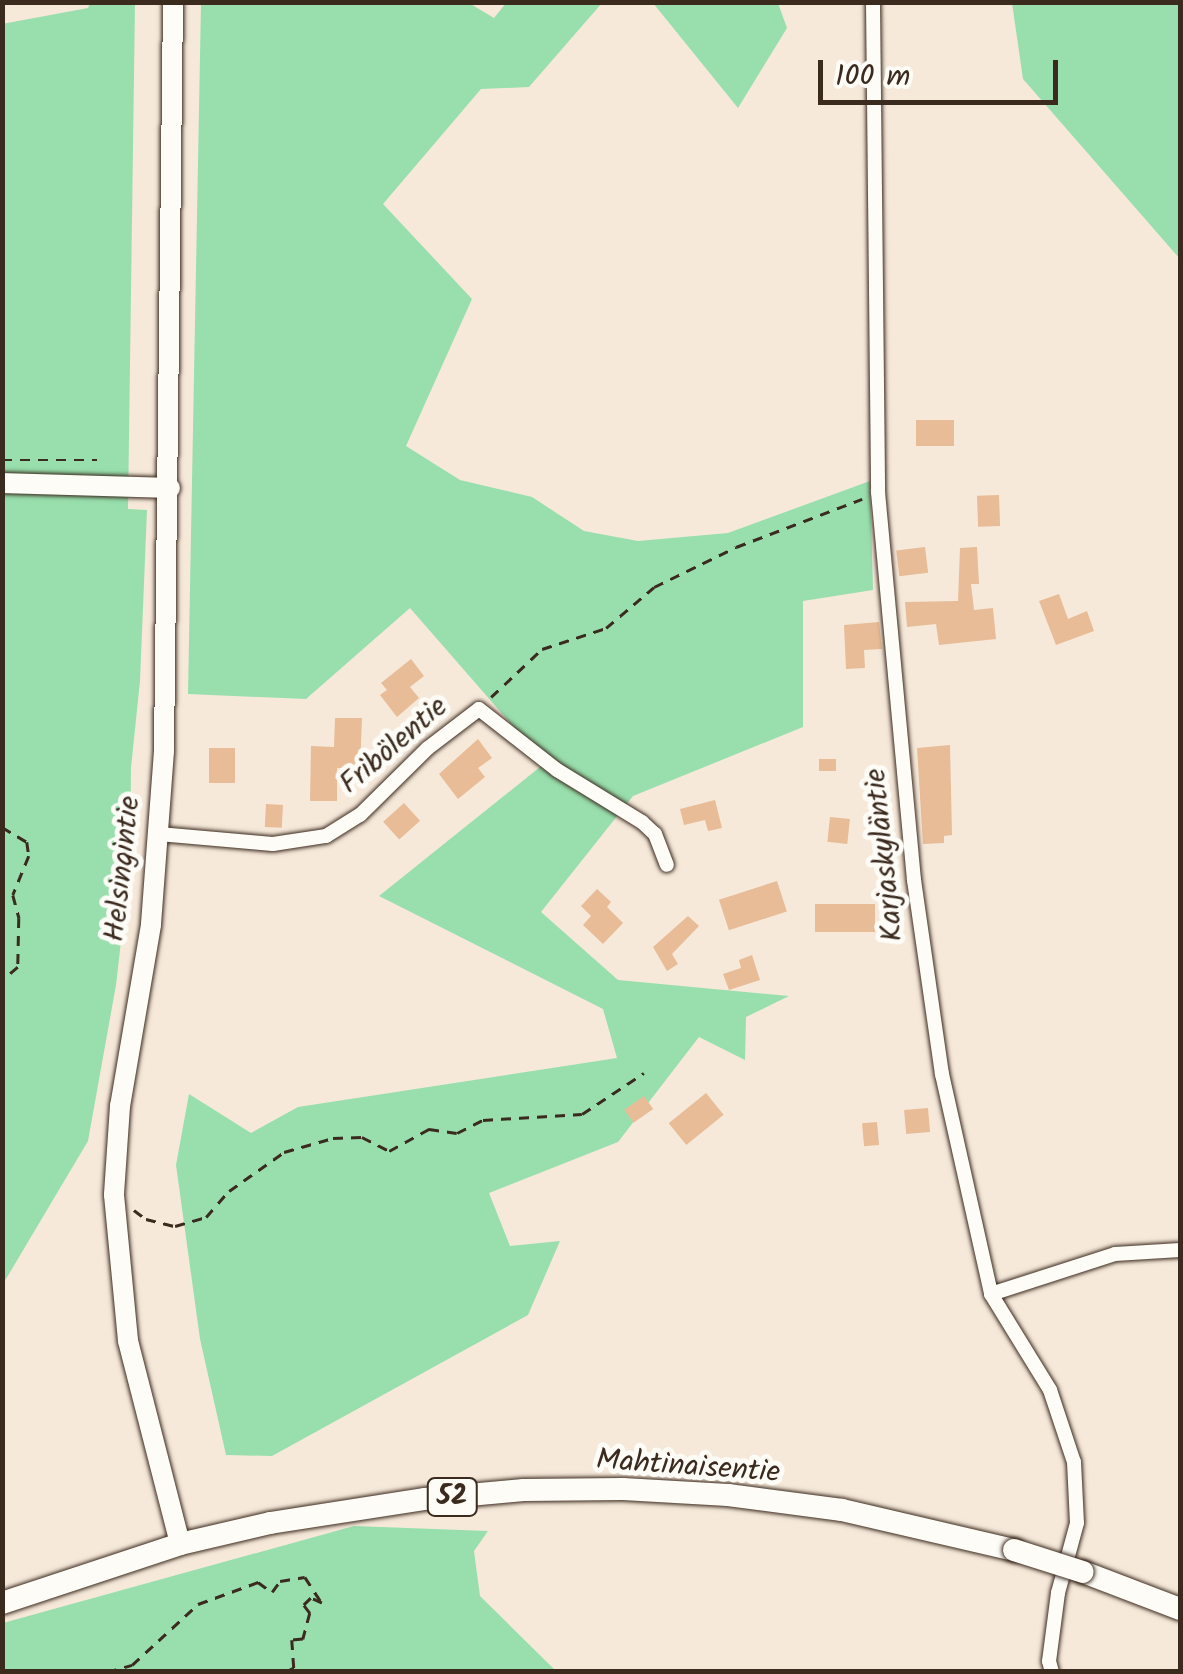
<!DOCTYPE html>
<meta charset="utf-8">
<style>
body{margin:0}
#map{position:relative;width:1183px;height:1674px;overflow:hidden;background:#f6e9da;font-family:Kalam,sans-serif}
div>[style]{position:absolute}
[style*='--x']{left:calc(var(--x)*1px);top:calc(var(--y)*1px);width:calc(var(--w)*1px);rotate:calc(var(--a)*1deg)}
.green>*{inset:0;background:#98dfad}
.building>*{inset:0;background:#e7bc97;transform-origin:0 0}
.path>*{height:2.5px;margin-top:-1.25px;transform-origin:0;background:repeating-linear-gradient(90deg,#3b2a1e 0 10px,transparent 0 18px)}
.roads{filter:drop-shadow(0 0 2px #3b2a1e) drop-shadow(0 0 2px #3b2a1e)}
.street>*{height:14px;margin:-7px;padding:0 7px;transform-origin:7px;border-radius:7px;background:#fdfcf7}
.secondary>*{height:20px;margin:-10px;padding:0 10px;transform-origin:10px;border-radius:10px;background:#fdfcf7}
.primary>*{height:22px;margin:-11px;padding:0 11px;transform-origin:11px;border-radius:11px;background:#fdfcf7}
.bridges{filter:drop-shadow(0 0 2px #3b2a1e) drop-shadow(0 0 2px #3b2a1e)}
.primary-bridge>*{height:22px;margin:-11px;padding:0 11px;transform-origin:11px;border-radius:11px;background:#fdfcf7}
span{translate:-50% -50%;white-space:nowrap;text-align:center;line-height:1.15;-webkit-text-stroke:10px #fdfcf7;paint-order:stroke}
.shield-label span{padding:2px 8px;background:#fdfcf7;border:2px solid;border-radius:8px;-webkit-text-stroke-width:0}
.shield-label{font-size:28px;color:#3b2a1e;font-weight:700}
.street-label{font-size:30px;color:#3b2a1e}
.frame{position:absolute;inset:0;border:5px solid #3b2a1e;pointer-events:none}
.scale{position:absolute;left:818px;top:60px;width:240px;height:45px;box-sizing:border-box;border:5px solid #3b2a1e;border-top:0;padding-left:12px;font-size:30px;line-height:35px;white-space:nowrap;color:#3b2a1e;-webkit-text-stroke:8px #fdfcf7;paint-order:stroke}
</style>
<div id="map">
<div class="green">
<i style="clip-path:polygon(90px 3px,135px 3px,128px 509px,147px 510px,140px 681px,131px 768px,130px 863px,116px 985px,88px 1141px,3px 1284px,2px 24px,88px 8px)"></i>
<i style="clip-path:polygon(201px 3px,469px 3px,494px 18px,506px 3px,602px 3px,529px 87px,481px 89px,383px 204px,472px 299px,406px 446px,460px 480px,532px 497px,584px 531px,638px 541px,728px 533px,870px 481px,873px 590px,803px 601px,803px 727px,633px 796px,541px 912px,618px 980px,789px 996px,746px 1017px,745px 1060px,699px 1037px,618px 1142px,489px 1193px,510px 1246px,560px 1241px,528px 1315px,272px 1456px,226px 1455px,200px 1339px,176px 1165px,189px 1094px,251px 1133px,298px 1107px,617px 1058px,603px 1009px,379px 896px,545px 763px,410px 608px,306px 699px,188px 694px)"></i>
<i style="clip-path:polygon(653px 3px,778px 3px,787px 28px,738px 108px)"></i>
<i style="clip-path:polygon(1012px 3px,1180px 3px,1180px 259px,1023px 79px)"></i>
<i style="clip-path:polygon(354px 1526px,488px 1531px,474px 1551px,480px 1596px,556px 1671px,3px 1671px,3px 1623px)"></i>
</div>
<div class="building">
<i style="left:954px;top:420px;width:26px;height:38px;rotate:90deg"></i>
<i style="left:999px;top:495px;width:31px;height:22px;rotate:88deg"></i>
<i style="left:925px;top:547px;width:26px;height:29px;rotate:83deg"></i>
<i style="clip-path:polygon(977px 547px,979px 584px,971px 584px,974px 610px,993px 608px,996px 639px,939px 645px,936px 624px,907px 627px,905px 602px,958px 601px,960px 548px)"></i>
<i style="clip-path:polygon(1059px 594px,1068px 619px,1087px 611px,1094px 631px,1056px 645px,1039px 601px)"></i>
<i style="clip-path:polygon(879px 622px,882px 649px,864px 650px,865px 668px,846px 669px,844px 625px)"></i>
<i style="clip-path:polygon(411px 659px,424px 676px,410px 687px,419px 698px,397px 717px,380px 695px,387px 690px,381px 683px)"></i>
<i style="clip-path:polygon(335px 718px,362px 718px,360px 768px,337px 768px,337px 801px,310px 801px,311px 746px,334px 747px)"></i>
<i style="clip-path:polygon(478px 739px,492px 758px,478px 768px,485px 777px,458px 799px,439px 774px)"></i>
<i style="clip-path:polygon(950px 745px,952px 835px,944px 836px,944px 843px,923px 844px,917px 748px)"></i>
<i style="left:209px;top:748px;width:26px;height:35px"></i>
<i style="left:819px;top:759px;width:17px;height:12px"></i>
<i style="clip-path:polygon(715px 800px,722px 828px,708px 831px,705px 820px,684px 825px,680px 809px)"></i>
<i style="left:404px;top:803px;width:24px;height:28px;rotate:48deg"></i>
<i style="left:266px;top:804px;width:17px;height:23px;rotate:3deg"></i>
<i style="left:830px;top:817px;width:20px;height:25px;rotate:6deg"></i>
<i style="left:777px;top:881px;width:32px;height:61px;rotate:72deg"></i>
<i style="clip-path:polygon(597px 889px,611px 902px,607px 907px,623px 923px,603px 944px,583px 925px,591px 916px,581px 906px)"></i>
<i style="left:815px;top:904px;width:60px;height:28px"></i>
<i style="clip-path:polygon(688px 916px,699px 926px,672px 954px,678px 964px,667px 971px,653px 947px)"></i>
<i style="clip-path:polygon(752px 955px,760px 980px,729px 990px,723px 974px,741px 968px,739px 960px)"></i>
<i style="left:706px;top:1093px;width:28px;height:48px;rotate:51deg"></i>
<i style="left:644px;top:1096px;width:16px;height:24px;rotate:55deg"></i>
<i style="left:928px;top:1108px;width:24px;height:24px;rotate:85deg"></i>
<i style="left:877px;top:1122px;width:23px;height:15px;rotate:85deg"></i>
</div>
<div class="path">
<i style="--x:2;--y:460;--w:95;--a:0"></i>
<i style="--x:491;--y:697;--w:70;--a:-43.3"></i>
<i style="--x:542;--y:649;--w:67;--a:-18.2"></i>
<i style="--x:606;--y:628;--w:63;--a:-40.5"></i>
<i style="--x:654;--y:587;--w:91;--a:-26"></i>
<i style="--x:736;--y:547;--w:135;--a:-20.9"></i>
<i style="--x:2;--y:827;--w:29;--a:31"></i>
<i style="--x:27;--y:842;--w:14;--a:82"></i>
<i style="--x:29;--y:856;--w:42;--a:112.3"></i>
<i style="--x:13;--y:895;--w:24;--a:75"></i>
<i style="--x:19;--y:918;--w:49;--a:91.2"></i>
<i style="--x:18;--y:967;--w:21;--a:139"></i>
<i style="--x:134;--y:1210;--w:15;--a:37"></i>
<i style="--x:146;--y:1219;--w:30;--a:14"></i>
<i style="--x:175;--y:1226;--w:32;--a:-16"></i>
<i style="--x:206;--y:1217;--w:35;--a:-49"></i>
<i style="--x:229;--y:1191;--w:67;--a:-35.3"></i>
<i style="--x:284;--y:1152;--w:51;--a:-15.9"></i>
<i style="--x:333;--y:1138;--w:29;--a:-2"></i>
<i style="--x:362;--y:1137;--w:30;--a:27"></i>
<i style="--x:389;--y:1151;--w:46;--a:-28.8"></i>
<i style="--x:429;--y:1129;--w:28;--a:8"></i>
<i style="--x:457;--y:1133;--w:29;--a:-27"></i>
<i style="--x:483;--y:1120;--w:99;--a:-3.5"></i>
<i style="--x:582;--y:1114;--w:74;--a:-33.5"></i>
<i style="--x:107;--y:1672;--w:26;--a:-16"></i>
<i style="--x:132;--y:1665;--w:90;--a:-42.7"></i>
<i style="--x:198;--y:1604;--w:64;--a:-20.1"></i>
<i style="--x:258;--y:1582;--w:17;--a:36"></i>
<i style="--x:272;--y:1592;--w:14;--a:-54"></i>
<i style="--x:280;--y:1581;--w:25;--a:-9"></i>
<i style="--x:305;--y:1577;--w:31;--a:57"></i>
<i style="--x:322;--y:1603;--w:12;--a:-156"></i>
<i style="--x:311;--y:1598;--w:10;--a:135"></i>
<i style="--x:304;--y:1605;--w:10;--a:53"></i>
<i style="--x:310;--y:1613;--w:27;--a:105"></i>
<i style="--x:303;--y:1639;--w:11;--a:175"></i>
<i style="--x:292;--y:1640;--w:28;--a:86"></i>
<i style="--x:294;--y:1668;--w:9;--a:153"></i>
</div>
<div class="roads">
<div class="street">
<i style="--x:873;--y:2;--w:490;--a:89.4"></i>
<i style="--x:878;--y:492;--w:390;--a:84.7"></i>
<i style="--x:914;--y:880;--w:196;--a:81.8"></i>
<i style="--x:942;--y:1074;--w:225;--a:77.4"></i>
<i style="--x:991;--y:1294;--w:113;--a:58.4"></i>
<i style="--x:1050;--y:1390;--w:76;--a:71.6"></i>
<i style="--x:1074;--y:1462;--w:61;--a:87.2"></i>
<i style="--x:1077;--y:1523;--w:73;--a:105.2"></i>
<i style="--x:1058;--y:1593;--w:69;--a:97.5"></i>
<i style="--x:1049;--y:1661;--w:11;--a:75"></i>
<i style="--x:159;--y:834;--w:114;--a:5"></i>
<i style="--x:273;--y:844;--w:54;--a:-8.6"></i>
<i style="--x:326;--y:836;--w:40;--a:-32"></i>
<i style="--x:360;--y:815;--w:95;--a:-44.6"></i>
<i style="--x:428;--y:748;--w:64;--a:-37.4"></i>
<i style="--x:479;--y:709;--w:99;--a:38"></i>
<i style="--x:557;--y:770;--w:100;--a:31.5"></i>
<i style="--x:642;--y:822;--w:18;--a:43"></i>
<i style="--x:655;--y:834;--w:33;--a:69"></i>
<i style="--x:991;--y:1294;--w:130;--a:-17.9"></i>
<i style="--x:1115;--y:1254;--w:65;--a:-3.5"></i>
</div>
<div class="secondary">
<i style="--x:173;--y:2;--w:749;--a:90.69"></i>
<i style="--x:164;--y:751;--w:174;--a:94.3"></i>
<i style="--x:151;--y:925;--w:184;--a:99.7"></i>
<i style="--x:120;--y:1106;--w:89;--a:93.9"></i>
<i style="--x:114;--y:1195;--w:147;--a:84.5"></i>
<i style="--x:128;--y:1341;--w:210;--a:75.6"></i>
<i style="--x:2;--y:483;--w:168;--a:1.7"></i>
</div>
<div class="primary">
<i style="--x:1083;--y:1572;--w:104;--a:20.9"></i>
<i style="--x:2;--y:1603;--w:188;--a:-18.3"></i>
<i style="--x:180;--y:1544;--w:92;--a:-13.1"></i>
<i style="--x:270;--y:1523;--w:157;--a:-8.8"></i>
<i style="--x:425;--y:1499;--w:99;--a:-5.2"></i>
<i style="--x:524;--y:1490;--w:99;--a:-0.6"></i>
<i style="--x:623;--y:1489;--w:105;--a:3.3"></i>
<i style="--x:728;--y:1495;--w:115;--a:7.5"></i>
<i style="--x:842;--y:1510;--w:177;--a:13.1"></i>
</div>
</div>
<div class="bridges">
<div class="primary-bridge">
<i style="--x:1014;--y:1550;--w:72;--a:17.7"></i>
</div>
</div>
<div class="shield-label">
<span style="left:452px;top:1497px">52</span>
</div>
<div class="street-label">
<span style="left:394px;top:746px;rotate:-41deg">Fribölentie</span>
<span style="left:885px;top:855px;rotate:-96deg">Karjaskyläntie</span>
<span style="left:123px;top:869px;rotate:-84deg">Helsingintie</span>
<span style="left:688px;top:1467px;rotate:4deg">Mahtinaisentie</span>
</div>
<div class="frame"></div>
<div class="scale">100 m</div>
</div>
